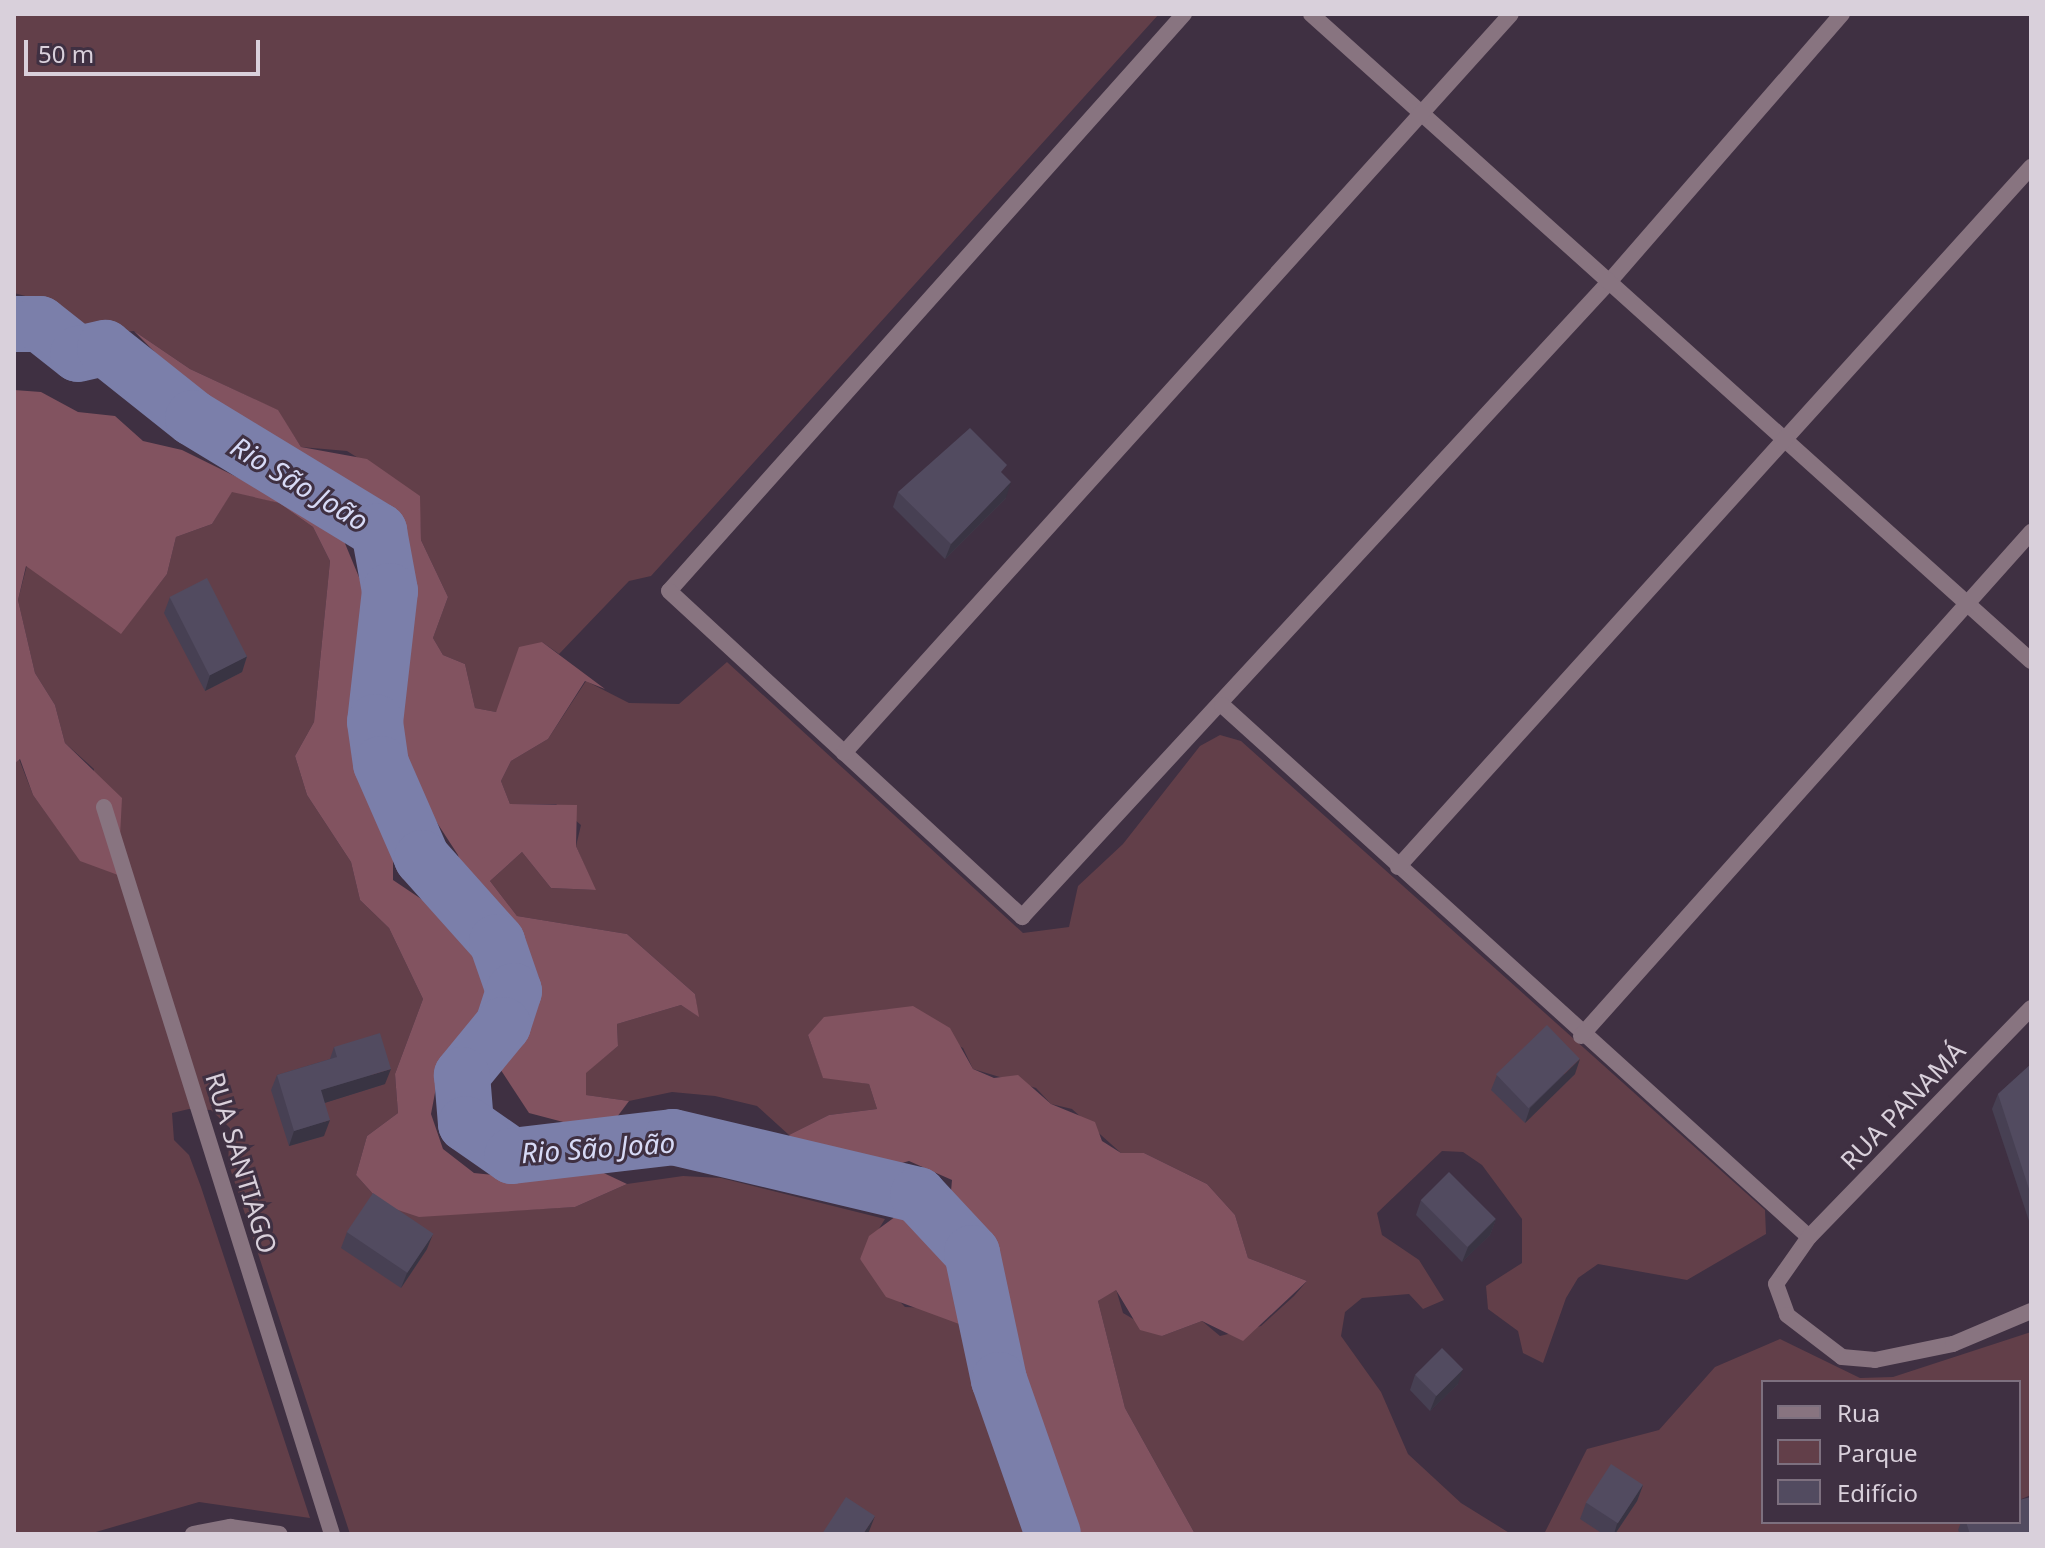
<!DOCTYPE html>
<meta charset="utf-8">
<style>
body{margin:0}
#map{position:relative;width:2045px;height:1548px;overflow:hidden;background:#3f3042;font-family:"Noto Sans",sans-serif}
div>[style]{position:absolute}
[style*='--x']{left:calc(var(--x)*1px);top:calc(var(--y)*1px);width:calc(var(--w)*1px);rotate:calc(var(--a)*1deg)}
.green>*{inset:0;background:#623f49}
.forest>*{inset:0;background:#825360}
.river>*{height:56px;margin:-28px;padding:0 28px;transform-origin:28px;border-radius:28px;background:#7b7faa}
.minor>*{height:16px;margin:-8px;padding:0 8px;transform-origin:8px;border-radius:8px;background:#887480}
.wall>*{inset:0;background:#474053}
.shaded-wall>*{inset:0;background:#393443}
.building>*{inset:0;background:#524b60;transform-origin:0 0}
span{translate:-50% -50%;white-space:nowrap;text-align:center;line-height:1.15;-webkit-text-stroke:6px #3f3042;paint-order:stroke}
.street-label{font-size:26px;color:#d9d0db}
.water-label{font-size:28px;color:#d7daf6;font-style:italic}
.frame{position:absolute;inset:0;border:16px solid #d9d0db;pointer-events:none}
.legend{position:absolute;left:1761px;top:1380px;width:260px;height:144px;box-sizing:border-box;background:#3f3042;border:2px solid #7d707f;margin:0;padding:10px 14px;list-style:none;font-size:24px;color:#d9d0db}
.legend li{display:flex;align-items:center;gap:16px;height:40px}
.legend b{width:40px;border:2px solid #7d707f}
.scale{position:absolute;left:24px;top:40px;width:236px;height:36px;box-sizing:border-box;border:4px solid #d9d0db;border-top:0;padding-left:10px;font-size:24px;line-height:28px;white-space:nowrap;color:#d9d0db;-webkit-text-stroke:6px #3f3042;paint-order:stroke}
</style>
<div id="map">
<div class="green">
<i style="clip-path:polygon(14px 14px,1159px 14px,651px 576px,629px 581px,559px 654px,542px 642px,496px 712px,475px 708px,465px 664px,443px 655px,433px 638px,448px 597px,421px 540px,419px 496px,347px 451px,301px 447px,277px 410px,190px 369px,134px 331px,85px 335px,56px 304px,14px 293px)"></i>
<i style="clip-path:polygon(232px 491px,279px 503px,313px 527px,330px 561px,314px 722px,295px 756px,307px 795px,351px 862px,360px 900px,389px 928px,423px 999px,395px 1074px,398px 1113px,367px 1136px,356px 1175px,383px 1205px,419px 1216px,575px 1207px,627px 1184px,683px 1176px,721px 1178px,885px 1219px,860px 1259px,905px 1307px,929px 1308px,970px 1328px,1012px 1332px,1078px 1534px,350px 1534px,228px 1162px,230px 1128px,211px 1110px,189px 1109px,172px 1113px,174px 1140px,189px 1155px,201px 1187px,310px 1518px,199px 1502px,89px 1534px,14px 1534px,14px 764px,19px 759px,33px 795px,80px 860px,94px 769px,65px 743px,55px 705px,35px 673px,18px 600px,27px 565px,121px 633px,167px 574px,176px 537px,212px 524px)"></i>
<i style="clip-path:polygon(727px 662px,1023px 933px,1069px 927px,1078px 886px,1123px 844px,1200px 746px,1220px 735px,1241px 741px,1765px 1210px,1766px 1234px,1687px 1280px,1598px 1264px,1578px 1278px,1566px 1298px,1543px 1363px,1523px 1353px,1518px 1331px,1488px 1309px,1486px 1286px,1522px 1263px,1522px 1219px,1482px 1165px,1463px 1152px,1442px 1151px,1377px 1213px,1382px 1235px,1419px 1260px,1444px 1300px,1423px 1309px,1409px 1294px,1362px 1298px,1345px 1312px,1341px 1336px,1381px 1392px,1408px 1454px,1461px 1503px,1511px 1534px,1195px 1534px,1125px 1408px,1098px 1301px,1116px 1289px,1123px 1313px,1162px 1336px,1202px 1321px,1220px 1336px,1261px 1326px,1294px 1296px,1307px 1281px,1248px 1258px,1235px 1215px,1207px 1184px,1144px 1153px,1121px 1153px,1072px 1109px,1051px 1104px,1036px 1088px,973px 1069px,963px 1048px,890px 1009px,824px 1018px,808px 1035px,823px 1077px,869px 1084px,877px 1109px,829px 1115px,789px 1135px,757px 1106px,715px 1096px,672px 1092px,629px 1101px,586px 1095px,586px 1072px,618px 1046px,617px 1024px,681px 1005px,698px 1016px,695px 994px,627px 934px,517px 916px,490px 881px,522px 852px,551px 888px,595px 890px,576px 846px,581px 825px,556px 804px,510px 804px,501px 781px,511px 761px,548px 739px,586px 681px,629px 703px,679px 704px)"></i>
<i style="clip-path:polygon(2031px 1332px,2031px 1495px,2019px 1500px,2019px 1382px,1763px 1382px,1763px 1522px,1973px 1522px,1976px 1534px,1544px 1534px,1587px 1449px,1659px 1430px,1715px 1367px,1780px 1339px,1860px 1378px,1893px 1377px)"></i>
</div>
<div class="forest">
<i style="clip-path:polygon(134px 331px,190px 369px,278px 410px,301px 447px,367px 459px,420px 496px,421px 540px,448px 597px,433px 638px,443px 655px,465px 664px,475px 708px,496px 712px,519px 647px,542px 642px,605px 689px,585px 681px,548px 739px,511px 761px,501px 781px,510px 804px,577px 805px,576px 846px,596px 890px,551px 888px,522px 852px,490px 881px,517px 916px,627px 934px,695px 994px,699px 1017px,681px 1005px,617px 1024px,618px 1046px,586px 1073px,586px 1095px,629px 1101px,605px 1133px,529px 1113px,495px 1061px,532px 985px,527px 946px,467px 893px,458px 855px,387px 746px,385px 707px,408px 564px,397px 527px,373px 501px,336px 486px,207px 405px)"></i>
<i style="clip-path:polygon(14px 390px,41px 392px,78px 412px,115px 416px,143px 441px,182px 450px,316px 516px,344px 541px,373px 611px,366px 775px,393px 846px,393px 880px,445px 915px,471px 943px,487px 976px,482px 1014px,438px 1077px,431px 1114px,443px 1149px,474px 1173px,513px 1177px,591px 1167px,627px 1184px,575px 1207px,419px 1217px,383px 1205px,356px 1175px,367px 1136px,398px 1113px,395px 1074px,423px 999px,389px 928px,360px 900px,351px 862px,307px 795px,295px 756px,314px 722px,330px 561px,313px 527px,279px 503px,232px 492px,212px 524px,176px 537px,167px 574px,121px 634px,26px 566px,18px 600px,35px 673px,55px 705px,65px 743px,122px 798px,118px 875px,80px 861px,33px 795px,20px 759px,14px 764px)"></i>
<i style="clip-path:polygon(913px 1006px,950px 1028px,973px 1069px,994px 1078px,1018px 1075px,1051px 1104px,1095px 1122px,1102px 1141px,1121px 1153px,1144px 1153px,1207px 1184px,1235px 1215px,1248px 1258px,1307px 1281px,1243px 1341px,1202px 1321px,1162px 1336px,1140px 1330px,1116px 1290px,1098px 1301px,1125px 1408px,1195px 1534px,1078px 1534px,1012px 1332px,970px 1328px,886px 1297px,860px 1259px,869px 1236px,907px 1208px,950px 1202px,952px 1180px,909px 1161px,888px 1167px,821px 1161px,801px 1154px,789px 1135px,829px 1115px,877px 1109px,869px 1084px,823px 1078px,808px 1035px,824px 1017px)"></i>
</div>
<div class="river">
<i style="--x:14;--y:324;--w:26;--a:0"></i>
<i style="--x:40;--y:324;--w:48;--a:38.3"></i>
<i style="--x:78;--y:354;--w:28;--a:-13"></i>
<i style="--x:105;--y:348;--w:112;--a:38.5"></i>
<i style="--x:193;--y:418;--w:218;--a:31.3"></i>
<i style="--x:379;--y:531;--w:61;--a:79.6"></i>
<i style="--x:390;--y:591;--w:132;--a:96.5"></i>
<i style="--x:375;--y:722;--w:42;--a:81.9"></i>
<i style="--x:381;--y:764;--w:103;--a:66.4"></i>
<i style="--x:422;--y:858;--w:113;--a:48.2"></i>
<i style="--x:497;--y:942;--w:52;--a:70.9"></i>
<i style="--x:514;--y:991;--w:36;--a:108"></i>
<i style="--x:503;--y:1025;--w:65;--a:129.4"></i>
<i style="--x:462;--y:1075;--w:49;--a:85.3"></i>
<i style="--x:466;--y:1124;--w:56;--a:34.8"></i>
<i style="--x:512;--y:1156;--w:162;--a:-6.7"></i>
<i style="--x:673;--y:1137;--w:252;--a:13.3"></i>
<i style="--x:918;--y:1195;--w:79;--a:47"></i>
<i style="--x:972;--y:1253;--w:130;--a:78"></i>
<i style="--x:999;--y:1380;--w:163;--a:70.7"></i>
</div>
<div class="minor">
<i style="--x:1184;--y:14;--w:773;--a:131.75"></i>
<i style="--x:669;--y:591;--w:481;--a:42.7"></i>
<i style="--x:1022;--y:917;--w:865;--a:-47.25"></i>
<i style="--x:1609;--y:282;--w:355;--a:-49"></i>
<i style="--x:1311;--y:14;--w:968;--a:41.94"></i>
<i style="--x:1222;--y:705;--w:792;--a:42.19"></i>
<i style="--x:844;--y:753;--w:995;--a:-47.93"></i>
<i style="--x:104;--y:807;--w:762;--a:72.59"></i>
<i style="--x:1398;--y:867;--w:944;--a:-47.88"></i>
<i style="--x:2031;--y:1008;--w:319;--a:134.1"></i>
<i style="--x:1809;--y:1237;--w:57;--a:125.1"></i>
<i style="--x:1776;--y:1284;--w:33;--a:70"></i>
<i style="--x:1787;--y:1315;--w:69;--a:37.4"></i>
<i style="--x:1842;--y:1357;--w:33;--a:5"></i>
<i style="--x:1875;--y:1360;--w:80;--a:-11.6"></i>
<i style="--x:1953;--y:1344;--w:85;--a:-22.9"></i>
<i style="--x:1581;--y:1036;--w:676;--a:-48.24"></i>
<i style="--x:193;--y:1534;--w:38;--a:-11"></i>
<i style="--x:230;--y:1527;--w:50;--a:8"></i>
</div>
<div class="wall">
<i style="clip-path:polygon(1004px 475px,1006px 498px,945px 559px,893px 507px,898px 492px)"></i>
<i style="clip-path:polygon(170px 597px,247px 656px,242px 672px,205px 691px,164px 613px)"></i>
<i style="clip-path:polygon(334px 1047px,385px 1084px,324px 1103px,324px 1136px,289px 1146px,271px 1090px,277px 1075px,330px 1059px)"></i>
<i style="clip-path:polygon(2031px 1064px,2031px 1227px,1992px 1109px,1998px 1094px)"></i>
<i style="clip-path:polygon(1575px 1074px,1525px 1123px,1491px 1090px,1497px 1075px)"></i>
<i style="clip-path:polygon(1421px 1200px,1496px 1219px,1490px 1235px,1462px 1262px,1416px 1215px)"></i>
<i style="clip-path:polygon(347px 1232px,427px 1249px,401px 1288px,341px 1248px)"></i>
<i style="clip-path:polygon(1415px 1375px,1458px 1384px,1430px 1411px,1410px 1390px)"></i>
<i style="clip-path:polygon(1643px 1485px,1637px 1501px,1615px 1534px,1603px 1534px,1580px 1519px,1586px 1503px)"></i>
<i style="clip-path:polygon(1961px 1522px,2019px 1522px,2031px 1534px,1960px 1534px,1958px 1530px)"></i>
</div>
<div class="shaded-wall">
<i style="clip-path:polygon(1011px 482px,1006px 498px,945px 559px,951px 544px)"></i>
<i style="clip-path:polygon(247px 656px,242px 672px,205px 691px,210px 675px)"></i>
<i style="clip-path:polygon(1580px 1059px,1575px 1074px,1525px 1123px,1530px 1108px)"></i>
<i style="clip-path:polygon(391px 1069px,385px 1084px,315px 1106px,321px 1090px)"></i>
<i style="clip-path:polygon(330px 1120px,324px 1136px,289px 1146px,294px 1131px)"></i>
<i style="clip-path:polygon(1496px 1219px,1490px 1235px,1462px 1262px,1468px 1247px)"></i>
<i style="clip-path:polygon(433px 1234px,427px 1249px,401px 1288px,407px 1273px)"></i>
<i style="clip-path:polygon(1463px 1369px,1458px 1384px,1430px 1411px,1436px 1396px)"></i>
<i style="clip-path:polygon(1643px 1485px,1637px 1501px,1615px 1534px,1614px 1534px,1617px 1524px)"></i>
<i style="clip-path:polygon(875px 1516px,868px 1534px,863px 1534px)"></i>
</div>
<div class="building">
<i style="clip-path:polygon(970px 428px,1007px 465px,1001px 472px,1011px 482px,951px 544px,898px 492px)"></i>
<i style="left:207px;top:578px;width:88px;height:42px;rotate:63deg"></i>
<i style="left:1547px;top:1025px;width:47px;height:71px;rotate:46deg"></i>
<i style="clip-path:polygon(380px 1033px,391px 1069px,321px 1090px,330px 1120px,294px 1131px,277px 1075px,337px 1057px,334px 1047px)"></i>
<i style="clip-path:polygon(2031px 1064px,2031px 1195px,1998px 1094px)"></i>
<i style="left:1449px;top:1172px;width:66px;height:40px;rotate:45deg"></i>
<i style="left:373px;top:1193px;width:73px;height:47px;rotate:34deg"></i>
<i style="left:1442px;top:1348px;width:30px;height:38px;rotate:45deg"></i>
<i style="left:1611px;top:1464px;width:38px;height:46px;rotate:33deg"></i>
<i style="clip-path:polygon(846px 1497px,875px 1516px,863px 1534px,822px 1534px)"></i>
<i style="clip-path:polygon(2031px 1497px,2031px 1534px,1970px 1534px,1966px 1522px,2019px 1522px,2019px 1500px)"></i>
</div>
<div class="street-label">
<span style="left:1903px;top:1106px;rotate:-46deg">RUA PANAMÁ</span>
<span style="left:241px;top:1163px;rotate:73deg">RUA SANTIAGO</span>
</div>
<div class="water-label">
<span style="left:300px;top:483px;rotate:31deg">Rio São João</span>
<span style="left:598px;top:1147px;rotate:-4deg">Rio São João</span>
</div>
<div class="frame"></div>
<ul class="legend">
<li><b style="height:10px;background:#887480"></b>Rua</li>
<li><b style="height:22px;background:#623f49"></b>Parque</li>
<li><b style="height:22px;background:#524b60"></b>Edifício</li>
</ul>
<div class="scale">50 m</div>
</div>
